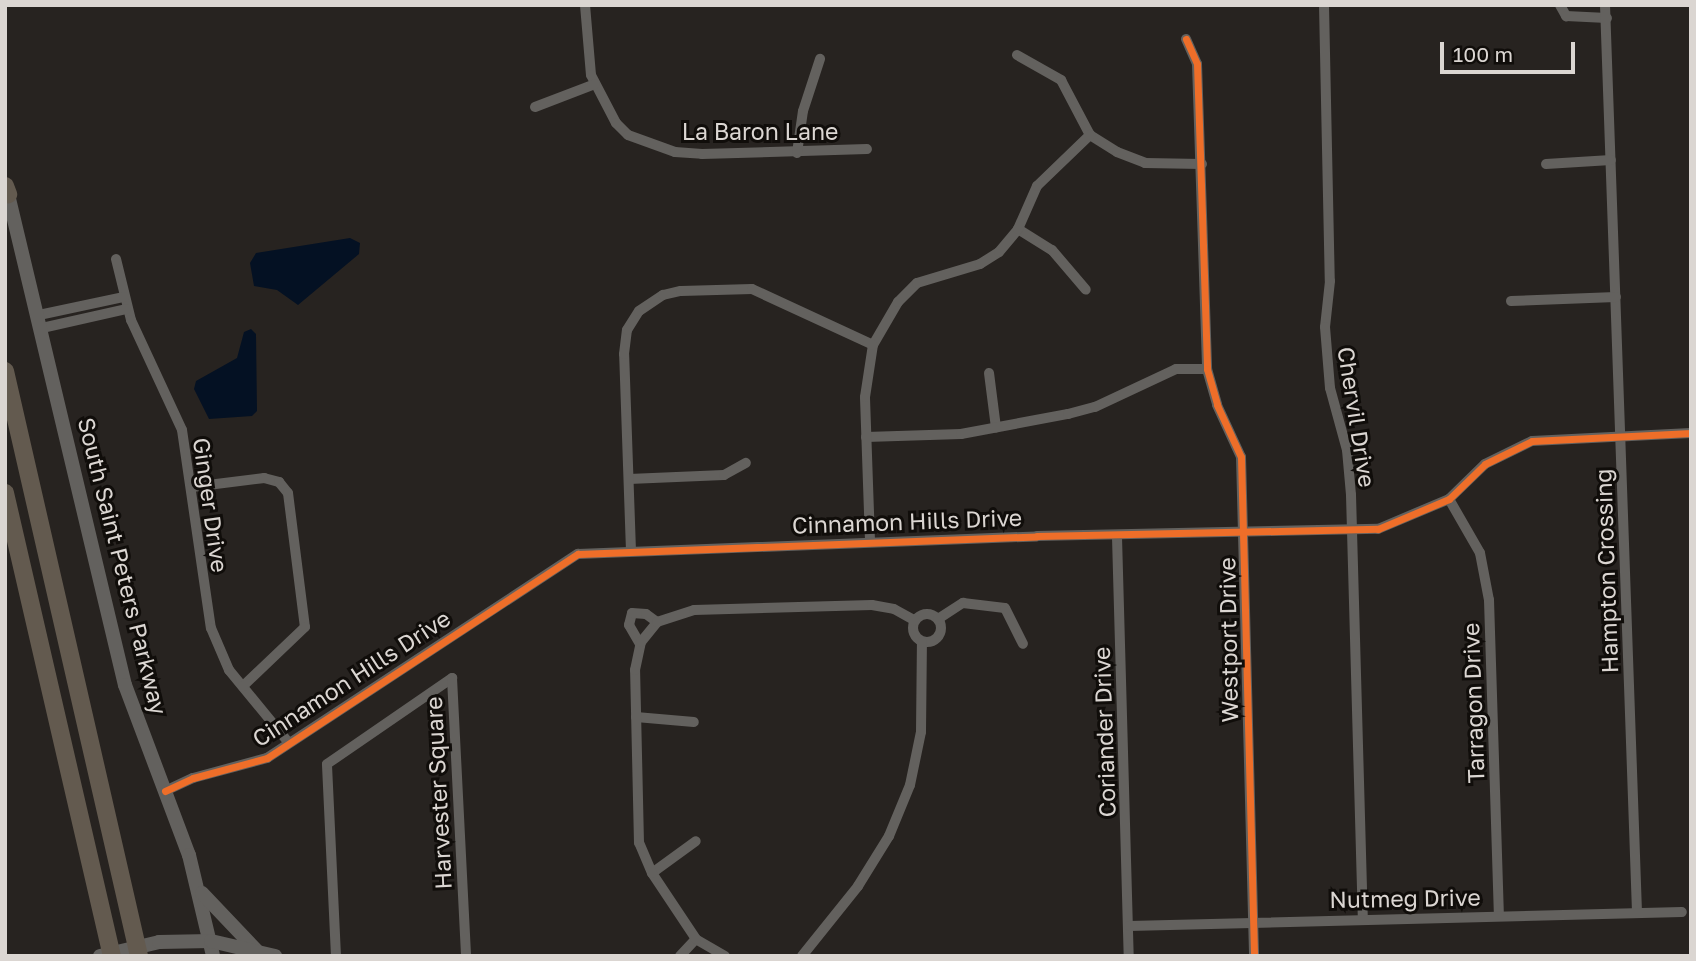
<!DOCTYPE html>
<style>
body{margin:0}
#map{position:relative;width:1696px;height:961px;overflow:hidden;background:#272320;font-family:"Golos Text",sans-serif}
div>[style]{position:absolute}
[style*='--x']{left:calc(var(--x)*1px);top:calc(var(--y)*1px);width:calc(var(--w)*1px);rotate:calc(var(--a)*1deg)}
.water>*{inset:0;background:#041123}
.street>*{height:10px;margin:-5px;padding:0 5px;transform-origin:5px;border-radius:5px;background:#63615e}
.street>.ring{margin:-5px;padding:0;box-sizing:content-box;background:none;border:10px solid #63615e;border-radius:50%}
.secondary>*{height:14px;margin:-7px;padding:0 7px;transform-origin:7px;border-radius:7px;background:#63615e}
.highway>*{height:18px;margin:-9px;padding:0 9px;transform-origin:9px;border-radius:9px;background:#635a4f}
.cycleway>*{height:7px;margin:-3.5px;padding:0 3.5px;transform-origin:3.5px;border-radius:3.5px;background:#ee6e29}
span{translate:-50% -50%;white-space:nowrap;text-align:center;line-height:1.15;-webkit-text-stroke:6px #100d0a;paint-order:stroke}
.street-label{font-size:23px;color:#dbd6d2}
.frame{position:absolute;inset:0;border:7px solid #dbd6d2;pointer-events:none}
.scale{position:absolute;left:1440px;top:42px;width:135px;height:32px;box-sizing:border-box;border:4px solid #dbd6d2;border-top:0;padding-left:9px;font-size:21px;line-height:24px;white-space:nowrap;color:#dbd6d2;-webkit-text-stroke:5px #100d0a;paint-order:stroke}
</style>
<div id="map">
<div class="water">
<i style="clip-path:polygon(350px 238px,360px 243px,359px 254px,298px 305px,277px 290px,254px 286px,250px 263px,256px 253px)"></i>
<i style="clip-path:polygon(251px 329px,256px 334px,257px 411px,252px 416px,209px 419px,194px 389px,196px 381px,237px 358px,244px 332px)"></i>
</div>
<div class="street">
<i style="--x:585;--y:5;--w:70;--a:85.1"></i>
<i style="--x:591;--y:75;--w:54;--a:62.5"></i>
<i style="--x:616;--y:123;--w:17;--a:45"></i>
<i style="--x:628;--y:135;--w:50;--a:19.9"></i>
<i style="--x:675;--y:152;--w:27;--a:4"></i>
<i style="--x:702;--y:154;--w:165;--a:-1.7"></i>
<i style="--x:1324;--y:5;--w:276;--a:88.8"></i>
<i style="--x:1330;--y:281;--w:46;--a:96.2"></i>
<i style="--x:1325;--y:327;--w:61;--a:85.3"></i>
<i style="--x:1330;--y:388;--w:64;--a:74.7"></i>
<i style="--x:1347;--y:450;--w:45;--a:84.9"></i>
<i style="--x:1351;--y:495;--w:423;--a:88.4"></i>
<i style="--x:1560;--y:5;--w:13;--a:61"></i>
<i style="--x:1566;--y:16;--w:41;--a:2.8"></i>
<i style="--x:1605;--y:5;--w:908;--a:87.98"></i>
<i style="--x:1186;--y:39;--w:27;--a:66"></i>
<i style="--x:1197;--y:64;--w:305;--a:88.1"></i>
<i style="--x:1207;--y:369;--w:37;--a:74"></i>
<i style="--x:1217;--y:405;--w:57;--a:65.2"></i>
<i style="--x:1241;--y:457;--w:499;--a:88.5"></i>
<i style="--x:1017;--y:55;--w:51;--a:29.6"></i>
<i style="--x:1061;--y:80;--w:62;--a:62.2"></i>
<i style="--x:1090;--y:135;--w:32;--a:32"></i>
<i style="--x:1117;--y:152;--w:30;--a:21"></i>
<i style="--x:1145;--y:163;--w:57;--a:1"></i>
<i style="--x:535;--y:107;--w:64;--a:-21"></i>
<i style="--x:797;--y:153;--w:42;--a:-81.9"></i>
<i style="--x:803;--y:111;--w:55;--a:-71.9"></i>
<i style="--x:1546;--y:164;--w:65;--a:-3.5"></i>
<i style="--x:1018;--y:229;--w:40;--a:32"></i>
<i style="--x:1052;--y:250;--w:52;--a:49.6"></i>
<i style="--x:116;--y:259;--w:63;--a:76.2"></i>
<i style="--x:131;--y:320;--w:121;--a:65.1"></i>
<i style="--x:182;--y:430;--w:200;--a:81.7"></i>
<i style="--x:211;--y:628;--w:46;--a:66.8"></i>
<i style="--x:229;--y:670;--w:94;--a:50.6"></i>
<i style="--x:1511;--y:301;--w:105;--a:-2.2"></i>
<i style="--x:39;--y:315;--w:87;--a:-12"></i>
<i style="--x:42;--y:328;--w:86;--a:-12.7"></i>
<i style="--x:989;--y:373;--w:55;--a:82.7"></i>
<i style="--x:866;--y:437;--w:95;--a:-1.8"></i>
<i style="--x:961;--y:434;--w:109;--a:-10.6"></i>
<i style="--x:1068;--y:414;--w:28;--a:-15"></i>
<i style="--x:1095;--y:407;--w:89;--a:-25.1"></i>
<i style="--x:1176;--y:369;--w:31;--a:0"></i>
<i style="--x:629;--y:479;--w:95;--a:-2.4"></i>
<i style="--x:724;--y:475;--w:25;--a:-29"></i>
<i style="--x:192;--y:487;--w:73;--a:-7.1"></i>
<i style="--x:264;--y:478;--w:16;--a:15"></i>
<i style="--x:279;--y:482;--w:14;--a:51"></i>
<i style="--x:288;--y:493;--w:135;--a:82.8"></i>
<i style="--x:305;--y:627;--w:86;--a:136.4"></i>
<i style="--x:1449;--y:499;--w:62;--a:60.1"></i>
<i style="--x:1480;--y:553;--w:48;--a:79.2"></i>
<i style="--x:1489;--y:600;--w:315;--a:88.2"></i>
<i style="--x:1117;--y:537;--w:419;--a:88.4"></i>
<i style="--x:870;--y:541;--w:144;--a:-92"></i>
<i style="--x:865;--y:397;--w:53;--a:-81.3"></i>
<i style="--x:873;--y:345;--w:50;--a:-59.8"></i>
<i style="--x:898;--y:302;--w:27;--a:-45"></i>
<i style="--x:917;--y:283;--w:66;--a:-16.8"></i>
<i style="--x:980;--y:264;--w:22;--a:-32"></i>
<i style="--x:999;--y:252;--w:30;--a:-50"></i>
<i style="--x:1018;--y:229;--w:47;--a:-66.2"></i>
<i style="--x:1037;--y:186;--w:74;--a:-43.9"></i>
<i style="--x:631;--y:551;--w:197;--a:-92"></i>
<i style="--x:624;--y:354;--w:24;--a:-83"></i>
<i style="--x:627;--y:330;--w:22;--a:-58"></i>
<i style="--x:639;--y:311;--w:29;--a:-34"></i>
<i style="--x:663;--y:295;--w:18;--a:-13"></i>
<i style="--x:681;--y:291;--w:71;--a:-1.6"></i>
<i style="--x:752;--y:289;--w:133;--a:24.8"></i>
<i class="ring" style="left:913px;top:614px;width:18px;height:18px"></i>
<i style="--x:938;--y:619;--w:30;--a:-33"></i>
<i style="--x:963;--y:603;--w:42;--a:6.8"></i>
<i style="--x:1005;--y:608;--w:40;--a:63.4"></i>
<i style="--x:640;--y:644;--w:22;--a:-120"></i>
<i style="--x:629;--y:625;--w:12;--a:-76"></i>
<i style="--x:632;--y:613;--w:14;--a:4"></i>
<i style="--x:646;--y:614;--w:14;--a:36"></i>
<i style="--x:636;--y:717;--w:58;--a:4.9"></i>
<i style="--x:165;--y:791;--w:31;--a:-25"></i>
<i style="--x:193;--y:778;--w:77;--a:-15.1"></i>
<i style="--x:267;--y:758;--w:372;--a:-33.3"></i>
<i style="--x:578;--y:554;--w:459;--a:-2.2"></i>
<i style="--x:1037;--y:536;--w:341;--a:-1.2"></i>
<i style="--x:1378;--y:529;--w:77;--a:-22.9"></i>
<i style="--x:1449;--y:499;--w:50;--a:-44.2"></i>
<i style="--x:1485;--y:464;--w:52;--a:-26.1"></i>
<i style="--x:1532;--y:441;--w:159;--a:-2.9"></i>
<i style="--x:652;--y:873;--w:54;--a:-36"></i>
<i style="--x:1129;--y:926;--w:553;--a:-1.45"></i>
<i style="--x:336;--y:956;--w:192;--a:-92.7"></i>
<i style="--x:327;--y:764;--w:152;--a:-34.5"></i>
<i style="--x:452;--y:678;--w:278;--a:87.1"></i>
<i style="--x:680;--y:956;--w:23;--a:-47"></i>
<i style="--x:725;--y:956;--w:34;--a:-150"></i>
<i style="--x:696;--y:939;--w:79;--a:-123.7"></i>
<i style="--x:652;--y:873;--w:33;--a:-113"></i>
<i style="--x:639;--y:843;--w:173;--a:-91.3"></i>
<i style="--x:635;--y:670;--w:29;--a:-78"></i>
<i style="--x:641;--y:642;--w:26;--a:-51"></i>
<i style="--x:657;--y:622;--w:39;--a:-18"></i>
<i style="--x:694;--y:610;--w:178;--a:-1.6"></i>
<i style="--x:872;--y:605;--w:22;--a:10"></i>
<i style="--x:894;--y:609;--w:23;--a:29"></i>
<i style="--x:802;--y:956;--w:90;--a:-51.3"></i>
<i style="--x:858;--y:886;--w:59;--a:-58.2"></i>
<i style="--x:889;--y:836;--w:55;--a:-67.6"></i>
<i style="--x:910;--y:785;--w:54;--a:-78.3"></i>
<i style="--x:921;--y:732;--w:90;--a:-89.4"></i>
</div>
<div class="secondary">
<i style="--x:6;--y:186;--w:513;--a:76.59"></i>
<i style="--x:125;--y:685;--w:182;--a:69.4"></i>
<i style="--x:189;--y:855;--w:104;--a:76.6"></i>
<i style="--x:202;--y:893;--w:79;--a:46.5"></i>
<i style="--x:100;--y:956;--w:61;--a:-13.3"></i>
<i style="--x:159;--y:942;--w:52;--a:-1.1"></i>
<i style="--x:211;--y:941;--w:66;--a:13.2"></i>
</div>
<div class="highway">
<i style="--x:5;--y:186;--w:9;--a:69"></i>
<i style="--x:5;--y:371;--w:600;--a:77.1"></i>
<i style="--x:5;--y:493;--w:475;--a:77"></i>
</div>
<div class="cycleway">
<i style="--x:1186;--y:39;--w:27;--a:66"></i>
<i style="--x:1197;--y:64;--w:305;--a:88.1"></i>
<i style="--x:1207;--y:369;--w:37;--a:74"></i>
<i style="--x:1217;--y:405;--w:57;--a:65.2"></i>
<i style="--x:1241;--y:457;--w:499;--a:88.5"></i>
<i style="--x:165;--y:791;--w:31;--a:-25"></i>
<i style="--x:193;--y:778;--w:77;--a:-15.1"></i>
<i style="--x:267;--y:758;--w:372;--a:-33.3"></i>
<i style="--x:578;--y:554;--w:459;--a:-2.2"></i>
<i style="--x:1037;--y:536;--w:341;--a:-1.2"></i>
<i style="--x:1378;--y:529;--w:77;--a:-22.9"></i>
<i style="--x:1449;--y:499;--w:50;--a:-44.2"></i>
<i style="--x:1485;--y:464;--w:52;--a:-26.1"></i>
<i style="--x:1532;--y:441;--w:159;--a:-2.9"></i>
</div>
<div class="street-label">
<span style="left:760px;top:131px">La Baron Lane</span>
<span style="left:1357px;top:417px;rotate:81deg">Chervil Drive</span>
<span style="left:211px;top:505px;rotate:82deg">Ginger Drive</span>
<span style="left:907px;top:521px;rotate:-2deg">Cinnamon Hills Drive</span>
<span style="left:123px;top:566px;rotate:76deg">South Saint Peters Parkway</span>
<span style="left:1606px;top:571px;rotate:-92deg">Hampton Crossing</span>
<span style="left:1228px;top:640px;rotate:-91deg">Westport Drive</span>
<span style="left:351px;top:678px;rotate:-33deg">Cinnamon Hills Drive</span>
<span style="left:1473px;top:703px;rotate:-92deg">Tarragon Drive</span>
<span style="left:1104px;top:732px;rotate:-92deg">Coriander Drive</span>
<span style="left:438px;top:793px;rotate:-93deg">Harvester Square</span>
<span style="left:1405px;top:898px;rotate:-1deg">Nutmeg Drive</span>
</div>
<div class="frame"></div>
<div class="scale">100 m</div>
</div>
